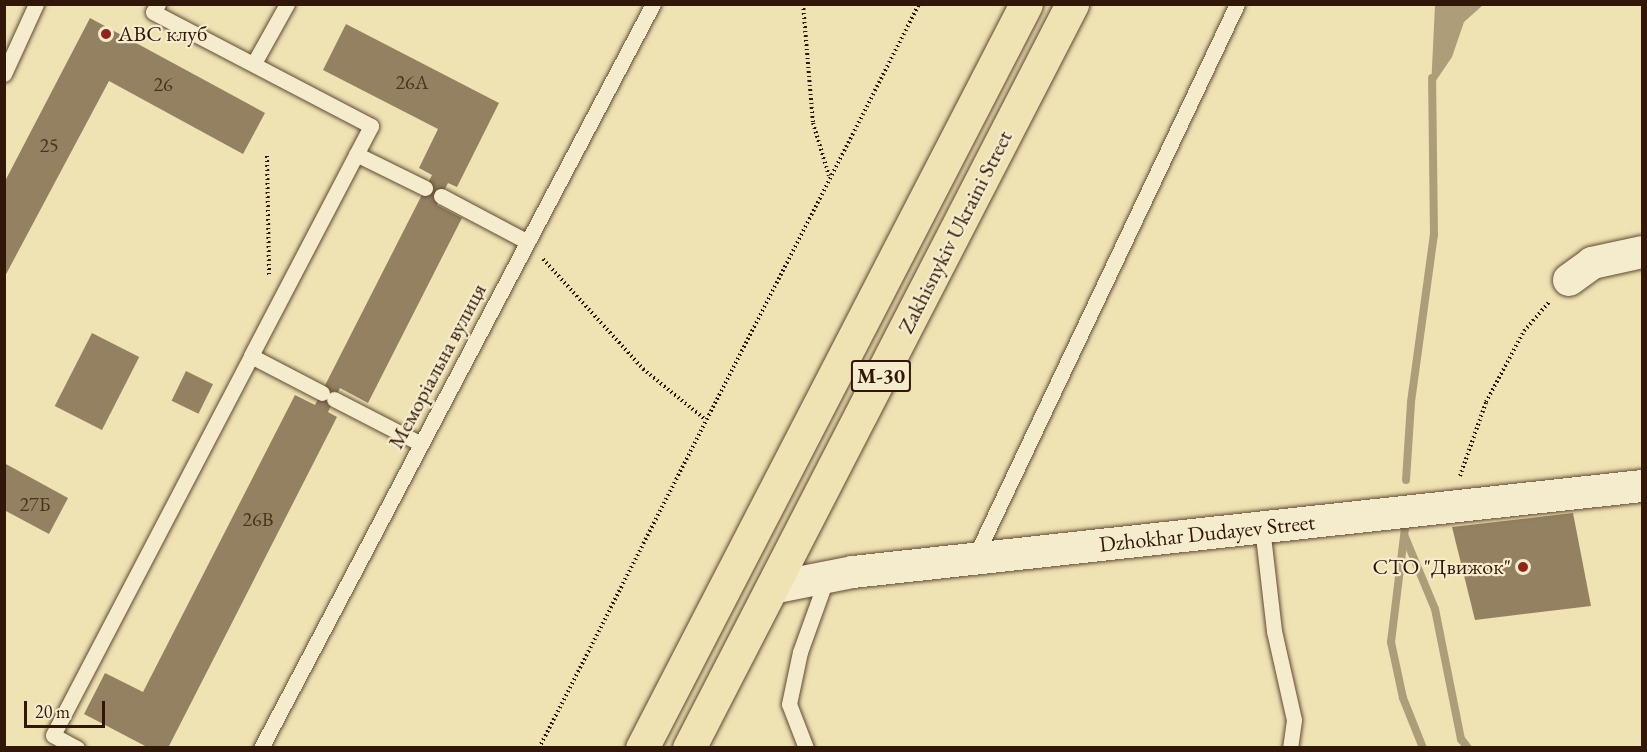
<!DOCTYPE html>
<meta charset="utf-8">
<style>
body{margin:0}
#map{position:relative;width:1647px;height:752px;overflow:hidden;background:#efe2b3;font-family:"EB Garamond",serif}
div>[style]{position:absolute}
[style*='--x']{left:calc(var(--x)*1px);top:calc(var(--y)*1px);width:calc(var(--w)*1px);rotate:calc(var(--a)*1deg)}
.water>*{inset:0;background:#ae9d79}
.stream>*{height:8px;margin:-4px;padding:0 4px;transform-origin:4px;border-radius:4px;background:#ae9d79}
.building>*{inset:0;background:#948161;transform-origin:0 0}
.path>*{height:4px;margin-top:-2px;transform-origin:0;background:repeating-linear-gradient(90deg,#311708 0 1.5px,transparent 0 4.5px)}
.roads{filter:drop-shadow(0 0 2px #604a33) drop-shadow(0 0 2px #604a33)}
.service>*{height:15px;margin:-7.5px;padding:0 7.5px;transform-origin:7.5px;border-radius:7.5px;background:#f5ecce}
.minor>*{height:32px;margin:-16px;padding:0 16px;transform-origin:16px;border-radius:16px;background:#f5ecce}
.trunk>*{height:33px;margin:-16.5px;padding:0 16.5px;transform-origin:16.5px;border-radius:16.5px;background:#efe2b3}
.dots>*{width:16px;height:16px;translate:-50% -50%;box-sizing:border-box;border:3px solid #f5ecce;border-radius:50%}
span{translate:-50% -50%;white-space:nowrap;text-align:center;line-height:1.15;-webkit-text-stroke:4.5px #f5ecce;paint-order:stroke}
.number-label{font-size:20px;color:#4a321e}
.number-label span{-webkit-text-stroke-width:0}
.shield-label span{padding:2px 4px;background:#f5ecce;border:2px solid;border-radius:4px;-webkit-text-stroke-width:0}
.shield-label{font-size:21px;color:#311708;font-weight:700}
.poi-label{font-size:22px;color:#311708}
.left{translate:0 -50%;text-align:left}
.right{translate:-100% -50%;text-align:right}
.street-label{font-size:22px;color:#311708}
.frame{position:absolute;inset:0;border:6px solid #311708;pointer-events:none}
.scale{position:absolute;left:24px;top:701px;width:81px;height:27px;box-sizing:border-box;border:3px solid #311708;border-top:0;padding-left:8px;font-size:18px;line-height:21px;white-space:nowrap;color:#311708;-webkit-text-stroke:4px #f5ecce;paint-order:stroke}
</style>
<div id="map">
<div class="water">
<i style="clip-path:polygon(1435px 5px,1483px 5px,1464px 22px,1452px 57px,1431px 88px)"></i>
</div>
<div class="stream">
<i style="--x:1406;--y:480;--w:78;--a:-86.3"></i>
<i style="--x:1411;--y:402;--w:169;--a:-82.2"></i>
<i style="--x:1434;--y:235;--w:157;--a:-90.7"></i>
<i style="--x:1405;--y:528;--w:115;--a:97"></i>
<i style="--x:1391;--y:642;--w:57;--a:77.9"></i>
<i style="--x:1403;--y:698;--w:54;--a:68.2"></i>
<i style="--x:1405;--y:537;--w:78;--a:67.4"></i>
<i style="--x:1435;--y:609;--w:133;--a:78.7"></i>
<i style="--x:1461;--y:739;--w:11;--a:52"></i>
</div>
<div class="building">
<i style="clip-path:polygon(90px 18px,265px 113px,243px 154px,109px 81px,4px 278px,4px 183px)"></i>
<i style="clip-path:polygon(346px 24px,499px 103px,457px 187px,448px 183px,437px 205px,462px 218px,368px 403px,340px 388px,328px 412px,337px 417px,168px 748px,149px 748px,84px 714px,105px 673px,143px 692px,295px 395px,315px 405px,432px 175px,419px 168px,438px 129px,323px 70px)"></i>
<i style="left:92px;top:333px;width:53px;height:82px;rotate:27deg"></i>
<i style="left:186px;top:371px;width:30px;height:33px;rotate:26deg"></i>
<i style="clip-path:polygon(4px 463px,68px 498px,49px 534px,4px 510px)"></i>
<i style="clip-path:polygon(1573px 513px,1591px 606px,1475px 620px,1452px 527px)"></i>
</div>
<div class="path">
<i style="--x:803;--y:4;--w:119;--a:85.2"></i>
<i style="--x:813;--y:123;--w:55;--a:73.2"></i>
<i style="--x:267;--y:156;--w:119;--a:89"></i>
<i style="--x:543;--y:259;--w:149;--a:47.7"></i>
<i style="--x:643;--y:369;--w:81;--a:39"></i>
<i style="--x:1460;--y:476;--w:78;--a:-70.6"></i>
<i style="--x:1486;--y:402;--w:81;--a:-61.8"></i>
<i style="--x:1524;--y:331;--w:40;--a:-49"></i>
<i style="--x:539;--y:748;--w:835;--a:-62.94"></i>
</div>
<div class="roads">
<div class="service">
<i style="--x:158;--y:4;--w:9;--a:122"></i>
<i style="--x:153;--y:12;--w:246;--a:27.6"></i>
<i style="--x:371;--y:126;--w:259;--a:117.6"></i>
<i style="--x:251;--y:356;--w:80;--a:27.5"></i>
<i style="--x:254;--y:63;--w:68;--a:-60.8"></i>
<i style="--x:4;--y:74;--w:77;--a:-65.4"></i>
<i style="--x:356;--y:154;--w:77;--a:26.2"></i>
<i style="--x:441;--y:196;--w:98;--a:27.9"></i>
<i style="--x:334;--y:399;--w:98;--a:27.3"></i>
<i style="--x:1262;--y:527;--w:105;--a:83.4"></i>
<i style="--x:1274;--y:631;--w:91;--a:77.3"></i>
<i style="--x:1294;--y:720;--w:28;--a:98"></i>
<i style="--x:974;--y:559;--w:614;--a:-64.64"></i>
<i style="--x:77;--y:748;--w:27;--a:-152"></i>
<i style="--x:53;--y:735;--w:428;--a:-62.4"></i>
<i style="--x:261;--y:748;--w:841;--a:-62.22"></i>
<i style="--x:806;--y:748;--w:47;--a:-111.1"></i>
<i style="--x:789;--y:704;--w:53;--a:-78.1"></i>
<i style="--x:800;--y:652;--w:80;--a:-70.2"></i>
</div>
<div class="minor">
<i style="--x:1569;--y:280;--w:29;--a:-36"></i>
<i style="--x:1592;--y:263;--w:51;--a:-12.4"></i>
<i style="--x:772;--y:588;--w:83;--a:-11.2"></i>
<i style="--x:853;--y:572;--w:794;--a:-6.22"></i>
</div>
<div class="trunk">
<i style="--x:642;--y:748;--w:837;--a:-62.7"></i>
<i style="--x:689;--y:748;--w:837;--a:-62.76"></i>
</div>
</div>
<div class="dots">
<i style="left:106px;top:34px;background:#8f2418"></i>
<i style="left:1523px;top:567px;background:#8f2418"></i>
</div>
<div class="number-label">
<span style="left:412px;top:82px">26А</span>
<span style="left:163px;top:84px">26</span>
<span style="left:49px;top:145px">25</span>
<span style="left:35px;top:504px">27Б</span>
<span style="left:258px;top:519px">26В</span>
</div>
<div class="shield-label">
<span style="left:881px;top:376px">М-30</span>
</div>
<div class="poi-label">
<span class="left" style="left:118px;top:34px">ABC клуб</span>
<span class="right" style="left:1511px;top:567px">СТО "Движок"</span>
</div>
<div class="street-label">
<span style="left:955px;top:232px;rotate:-63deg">Zakhisnykiv Ukraini Street</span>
<span style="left:437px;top:366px;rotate:-62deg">Меморіальна вулиця</span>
<span style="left:1207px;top:533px;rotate:-6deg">Dzhokhar Dudayev Street</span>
</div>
<div class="frame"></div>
<div class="scale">20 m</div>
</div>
